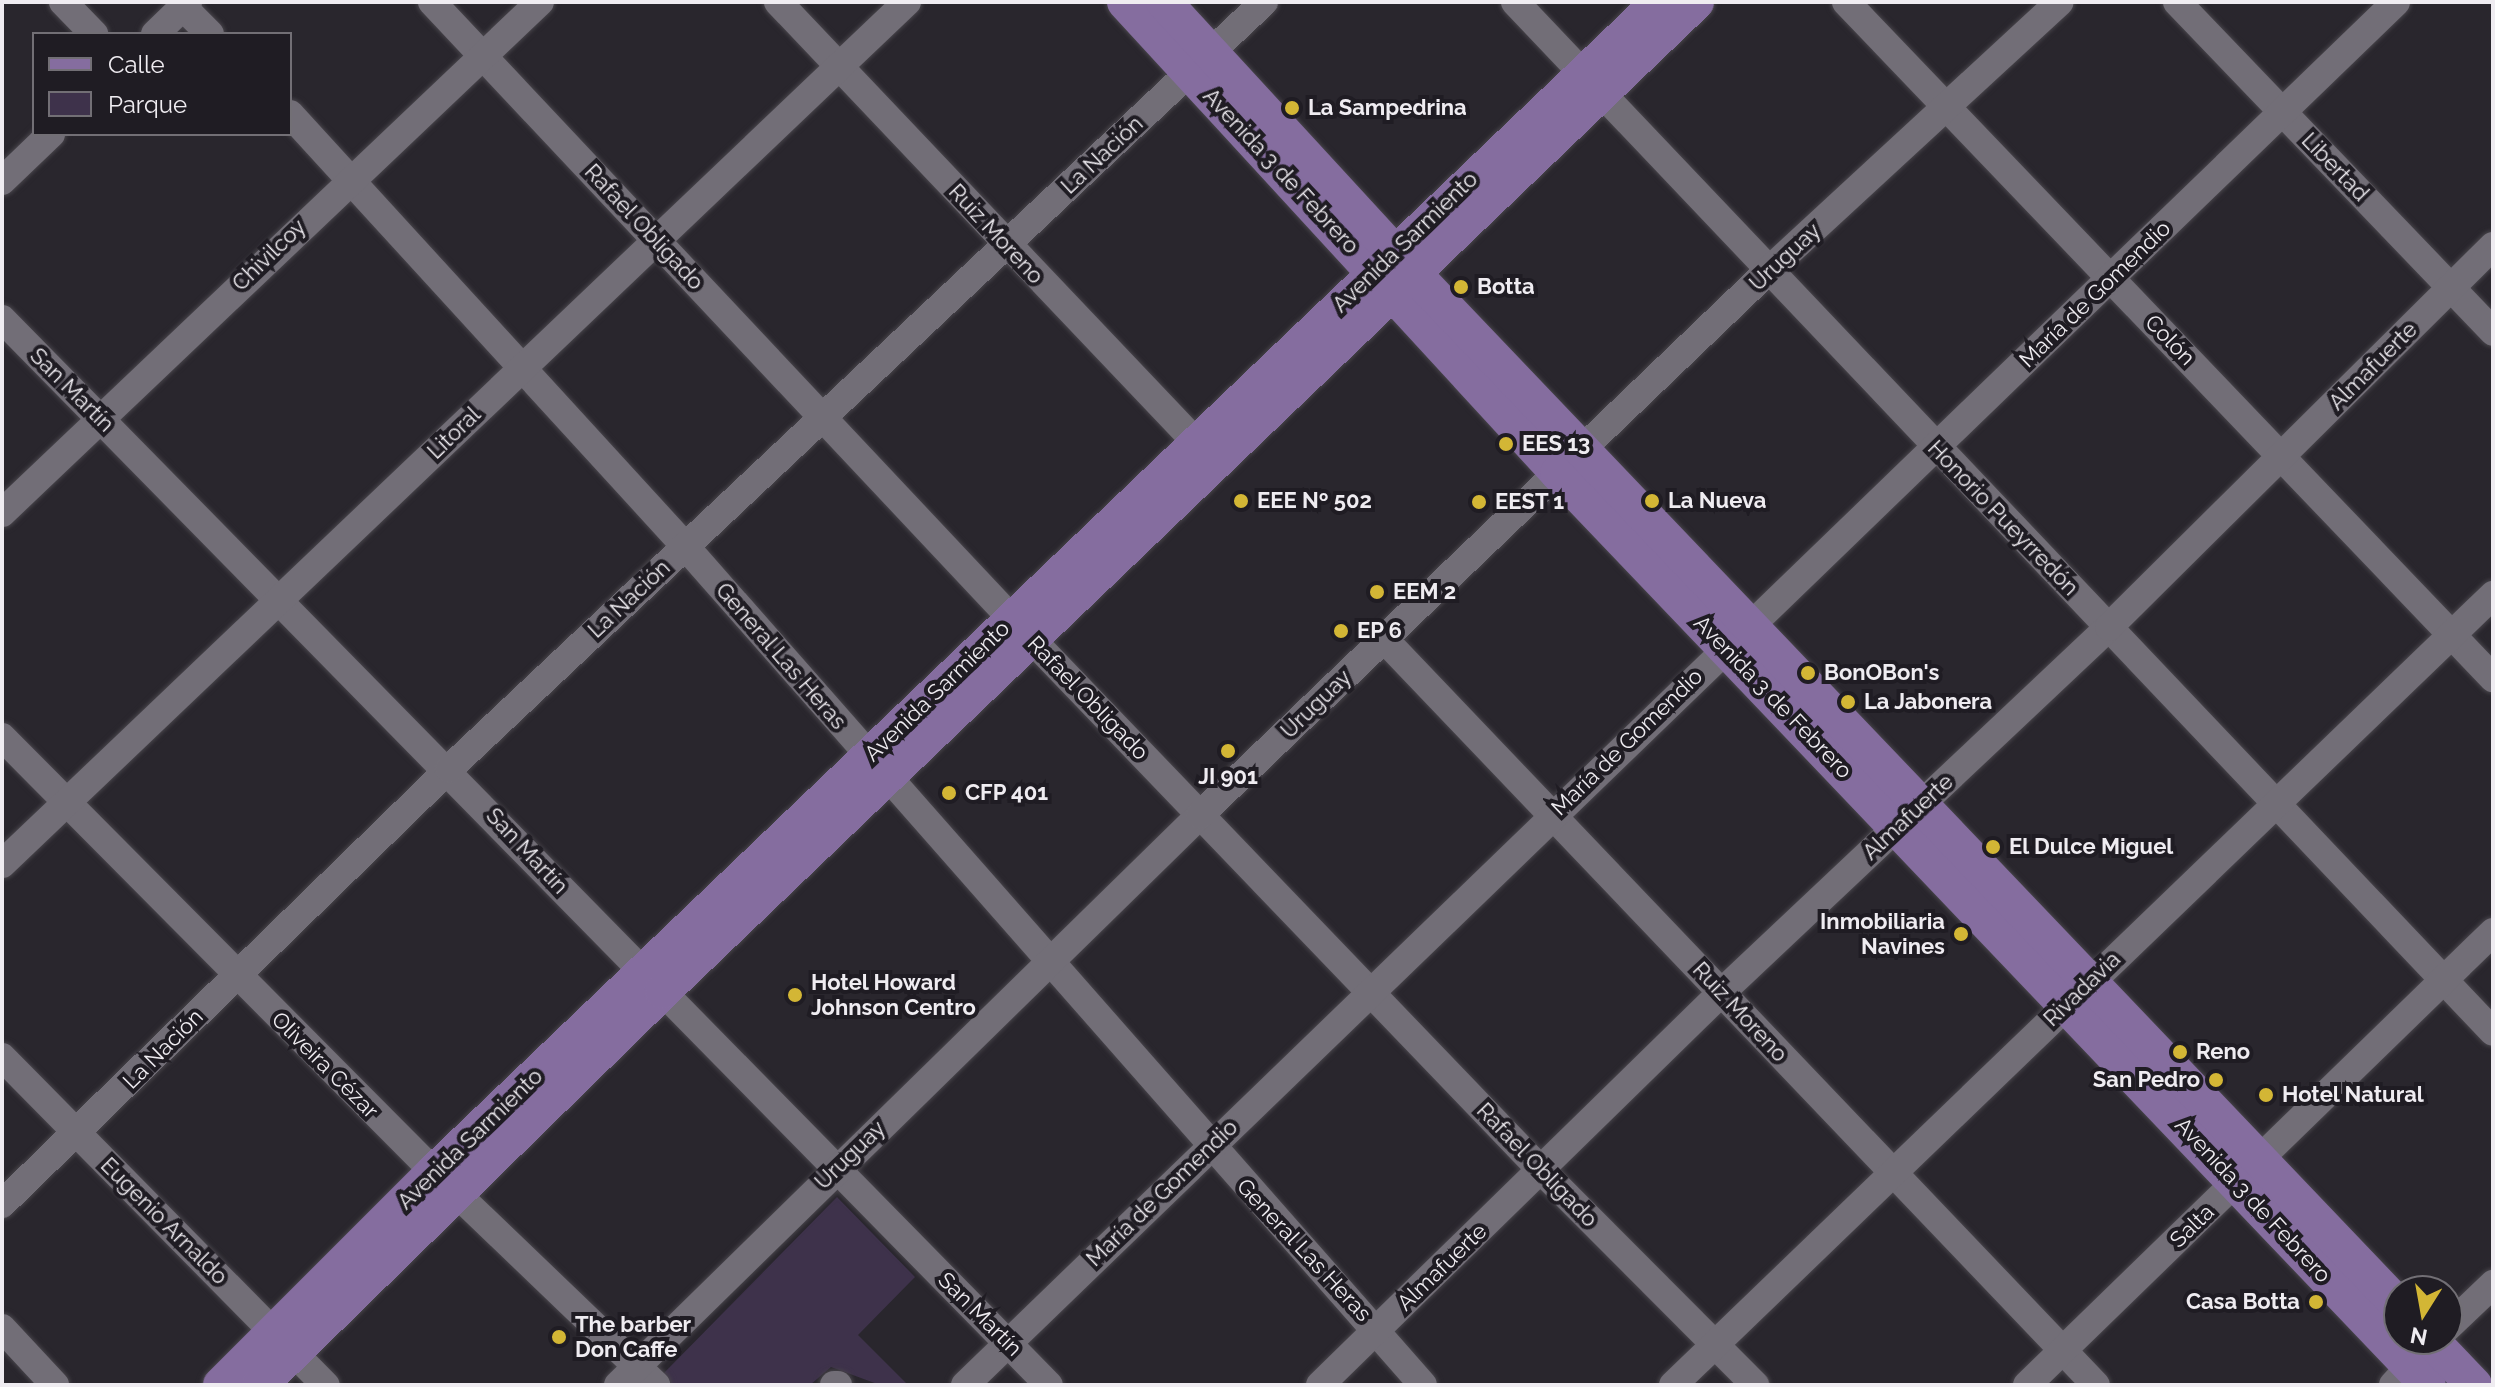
<!DOCTYPE html>
<meta charset="utf-8">
<style>
body{margin:0}
#map{position:relative;width:2495px;height:1387px;overflow:hidden;background:#29262d;font-family:Raleway,sans-serif}
div>[style]{position:absolute}
[style*='--x']{left:calc(var(--x)*1px);top:calc(var(--y)*1px);width:calc(var(--w)*1px);rotate:calc(var(--a)*1deg)}
.green>*{inset:0;background:#3e324b}
.roads{filter:drop-shadow(0 0 2px #47444a) drop-shadow(0 0 2px #47444a)}
.minor>*{height:28px;margin:-14px;padding:0 14px;transform-origin:14px;border-radius:14px;background:#726e77}
.major>*{height:36px;margin:-18px;padding:0 18px;transform-origin:18px;border-radius:18px;background:#856d9f}
.dots>*{width:22px;height:22px;translate:-50% -50%;box-sizing:border-box;border:4px solid #1f1c23;border-radius:50%}
span{translate:-50% -50%;white-space:nowrap;text-align:center;line-height:1.15;-webkit-text-stroke:8px #1f1c23;paint-order:stroke}
.poi-label{font-size:22px;color:#efecf1;font-weight:700}
.left{translate:0 -50%;text-align:left}
.right{translate:-100% -50%;text-align:right}
.street-label{font-size:22px;color:#efecf1}
.frame{position:absolute;inset:0;border:4px solid #efecf1;pointer-events:none}
.legend{position:absolute;left:32px;top:32px;width:260px;height:104px;box-sizing:border-box;background:#1f1c23;border:2px solid #726f75;margin:0;padding:10px 14px;list-style:none;font-size:24px;color:#efecf1}
.legend li{display:flex;align-items:center;gap:16px;height:40px}
.legend b{width:40px;border:2px solid #726f75}
.north{position:absolute;left:2383px;top:1275px;width:80px;height:80px;box-sizing:border-box;background:#1f1c23;border:2px solid #726f75;border-radius:50%;rotate:191deg;font-size:22px;font-weight:700;line-height:32px;text-align:center;color:#efecf1}
.north::after{content:'';display:block;margin:auto;width:28px;height:36px;background:#d3b635;clip-path:polygon(50% 0,100% 100%,50% 72%,0 100%)}
</style>
<div id="map">
<div class="green">
<i style="clip-path:polygon(837px 1197px,915px 1277px,858px 1335px,908px 1385px,880px 1385px,831px 1367px,810px 1385px,670px 1385px,661px 1376px)"></i>
</div>
<div class="roads">
<div class="minor">
<i style="--x:63;--y:2;--w:45;--a:45.9"></i>
<i style="--x:432;--y:2;--w:847;--a:46.77"></i>
<i style="--x:1012;--y:619;--w:765;--a:46.16"></i>
<i style="--x:1542;--y:1171;--w:302;--a:45.1"></i>
<i style="--x:778;--y:2;--w:627;--a:46.49"></i>
<i style="--x:1515;--y:2;--w:1420;--a:46.48"></i>
<i style="--x:1846;--y:2;--w:936;--a:46.26"></i>
<i style="--x:2177;--y:2;--w:457;--a:46.2"></i>
<i style="--x:183;--y:7;--w:38;--a:45"></i>
<i style="--x:155;--y:34;--w:46;--a:-44.1"></i>
<i style="--x:290;--y:114;--w:585;--a:47.56"></i>
<i style="--x:685;--y:546;--w:1117;--a:48.66"></i>
<i style="--x:2;--y:181;--w:68;--a:-43.8"></i>
<i style="--x:2;--y:319;--w:1494;--a:45.52"></i>
<i style="--x:2;--y:513;--w:742;--a:-43.53"></i>
<i style="--x:1384;--y:639;--w:1031;--a:46.34"></i>
<i style="--x:2;--y:737;--w:613;--a:45.2"></i>
<i style="--x:434;--y:1172;--w:308;--a:43.8"></i>
<i style="--x:2;--y:864;--w:1250;--a:-43.61"></i>
<i style="--x:2;--y:1057;--w:461;--a:45.4"></i>
<i style="--x:2;--y:1204;--w:624;--a:-44.22"></i>
<i style="--x:449;--y:769;--w:1119;--a:-43.26"></i>
<i style="--x:2;--y:1328;--w:78;--a:47.1"></i>
<i style="--x:2447;--y:1328;--w:64;--a:-43.7"></i>
<i style="--x:618;--y:1385;--w:815;--a:-44.4"></i>
<i style="--x:1200;--y:815;--w:785;--a:-43.76"></i>
<i style="--x:1767;--y:272;--w:398;--a:-42.7"></i>
<i style="--x:834;--y:1385;--w:4;--a:0"></i>
<i style="--x:965;--y:1385;--w:1990;--a:-44.02"></i>
<i style="--x:1320;--y:1385;--w:562;--a:-44.35"></i>
<i style="--x:1722;--y:992;--w:532;--a:-43.32"></i>
<i style="--x:2109;--y:627;--w:541;--a:-44.78"></i>
<i style="--x:1673;--y:1385;--w:1139;--a:-43.93"></i>
<i style="--x:2027;--y:1385;--w:650;--a:-44.19"></i>
<i style="--x:2393;--y:1385;--w:46;--a:-47.6"></i>
</div>
<div class="major">
<i style="--x:1125;--y:2;--w:640;--a:47.41"></i>
<i style="--x:1558;--y:473;--w:1260;--a:46.35"></i>
<i style="--x:1164;--y:2;--w:368;--a:47.4"></i>
<i style="--x:1413;--y:273;--w:1428;--a:46.33"></i>
<i style="--x:2430;--y:1339;--w:64;--a:46.3"></i>
<i style="--x:221;--y:1385;--w:301;--a:-45"></i>
<i style="--x:434;--y:1172;--w:1694;--a:-43.68"></i>
<i style="--x:260;--y:1385;--w:564;--a:-44.35"></i>
<i style="--x:663;--y:991;--w:1430;--a:-43.75"></i>
</div>
</div>
<div class="dots">
<i style="left:1292px;top:108px;background:#d3b635"></i>
<i style="left:1461px;top:287px;background:#d3b635"></i>
<i style="left:1506px;top:444px;background:#d3b635"></i>
<i style="left:1241px;top:501px;background:#d3b635"></i>
<i style="left:1652px;top:501px;background:#d3b635"></i>
<i style="left:1479px;top:502px;background:#d3b635"></i>
<i style="left:1377px;top:592px;background:#d3b635"></i>
<i style="left:1341px;top:631px;background:#d3b635"></i>
<i style="left:1808px;top:673px;background:#d3b635"></i>
<i style="left:1848px;top:702px;background:#d3b635"></i>
<i style="left:1228px;top:751px;background:#d3b635"></i>
<i style="left:949px;top:793px;background:#d3b635"></i>
<i style="left:1993px;top:847px;background:#d3b635"></i>
<i style="left:1961px;top:934px;background:#d3b635"></i>
<i style="left:795px;top:995px;background:#d3b635"></i>
<i style="left:2180px;top:1052px;background:#d3b635"></i>
<i style="left:2216px;top:1080px;background:#d3b635"></i>
<i style="left:2266px;top:1095px;background:#d3b635"></i>
<i style="left:2316px;top:1302px;background:#d3b635"></i>
<i style="left:559px;top:1337px;background:#d3b635"></i>
</div>
<div class="poi-label">
<span class="left" style="left:1308px;top:108px">La Sampedrina</span>
<span class="left" style="left:1477px;top:287px">Botta</span>
<span class="left" style="left:1522px;top:444px">EES 13</span>
<span class="left" style="left:1257px;top:501px">EEE Nº 502</span>
<span class="left" style="left:1668px;top:501px">La Nueva</span>
<span class="left" style="left:1495px;top:502px">EEST 1</span>
<span class="left" style="left:1393px;top:592px">EEM 2</span>
<span class="left" style="left:1357px;top:631px">EP 6</span>
<span class="left" style="left:1824px;top:673px">BonOBon's</span>
<span class="left" style="left:1864px;top:702px">La Jabonera</span>
<span style="left:1228px;top:777px">JI 901</span>
<span class="left" style="left:965px;top:793px">CFP 401</span>
<span class="left" style="left:2009px;top:847px">El Dulce Miguel</span>
<span class="right" style="left:1945px;top:934px">Inmobiliaria<br>Navines</span>
<span class="left" style="left:811px;top:995px">Hotel Howard<br>Johnson Centro</span>
<span class="left" style="left:2196px;top:1052px">Reno</span>
<span class="right" style="left:2200px;top:1080px">San Pedro</span>
<span class="left" style="left:2282px;top:1095px">Hotel Natural</span>
<span class="right" style="left:2300px;top:1302px">Casa Botta</span>
<span class="left" style="left:575px;top:1337px">The barber<br>Don Caffe</span>
</div>
<div class="street-label">
<span style="left:1102px;top:155px;rotate:-43deg">La Nación</span>
<span style="left:2335px;top:167px;rotate:46deg">Libertad</span>
<span style="left:1281px;top:171px;rotate:47deg">Avenida 3 de Febrero</span>
<span style="left:644px;top:227px;rotate:47deg">Rafael Obligado</span>
<span style="left:996px;top:234px;rotate:47deg">Ruiz Moreno</span>
<span style="left:1405px;top:242px;rotate:-44deg">Avenida Sarmiento</span>
<span style="left:269px;top:255px;rotate:-44deg">Chivilcoy</span>
<span style="left:1785px;top:257px;rotate:-43deg">Uruguay</span>
<span style="left:2095px;top:294px;rotate:-44deg">María de Gomendio</span>
<span style="left:2170px;top:340px;rotate:46deg">Colón</span>
<span style="left:2373px;top:366px;rotate:-45deg">Almafuerte</span>
<span style="left:72px;top:390px;rotate:45deg">San Martín</span>
<span style="left:454px;top:433px;rotate:-44deg">Litoral</span>
<span style="left:2003px;top:518px;rotate:46deg">Honorio Pueyrredón</span>
<span style="left:629px;top:599px;rotate:-43deg">La Nación</span>
<span style="left:781px;top:656px;rotate:49deg">General Las Heras</span>
<span style="left:937px;top:691px;rotate:-44deg">Avenida Sarmiento</span>
<span style="left:1773px;top:697px;rotate:46deg">Avenida 3 de Febrero</span>
<span style="left:1088px;top:698px;rotate:46deg">Rafael Obligado</span>
<span style="left:1316px;top:704px;rotate:-44deg">Uruguay</span>
<span style="left:1627px;top:742px;rotate:-44deg">María de Gomendio</span>
<span style="left:1908px;top:817px;rotate:-43deg">Almafuerte</span>
<span style="left:527px;top:851px;rotate:47deg">San Martín</span>
<span style="left:2082px;top:989px;rotate:-44deg">Rivadavia</span>
<span style="left:1740px;top:1012px;rotate:47deg">Ruiz Moreno</span>
<span style="left:163px;top:1049px;rotate:-45deg">La Nación</span>
<span style="left:325px;top:1065px;rotate:45deg">Oliveira Cézar</span>
<span style="left:470px;top:1139px;rotate:-44deg">Avenida Sarmiento</span>
<span style="left:850px;top:1155px;rotate:-44deg">Uruguay</span>
<span style="left:1537px;top:1165px;rotate:46deg">Rafael Obligado</span>
<span style="left:1162px;top:1193px;rotate:-44deg">María de Gomendio</span>
<span style="left:2253px;top:1200px;rotate:47deg">Avenida 3 de Febrero</span>
<span style="left:164px;top:1221px;rotate:45deg">Eugenio Arnaldo</span>
<span style="left:2192px;top:1226px;rotate:-44deg">Salta</span>
<span style="left:1304px;top:1250px;rotate:47deg">General Las Heras</span>
<span style="left:1442px;top:1267px;rotate:-44deg">Almafuerte</span>
<span style="left:980px;top:1314px;rotate:45deg">San Martín</span>
</div>
<div class="frame"></div>
<ul class="legend">
<li><b style="height:10px;background:#856d9f"></b>Calle</li>
<li><b style="height:22px;background:#3e324b"></b>Parque</li>
</ul>
<div class="north">N</div>
</div>
